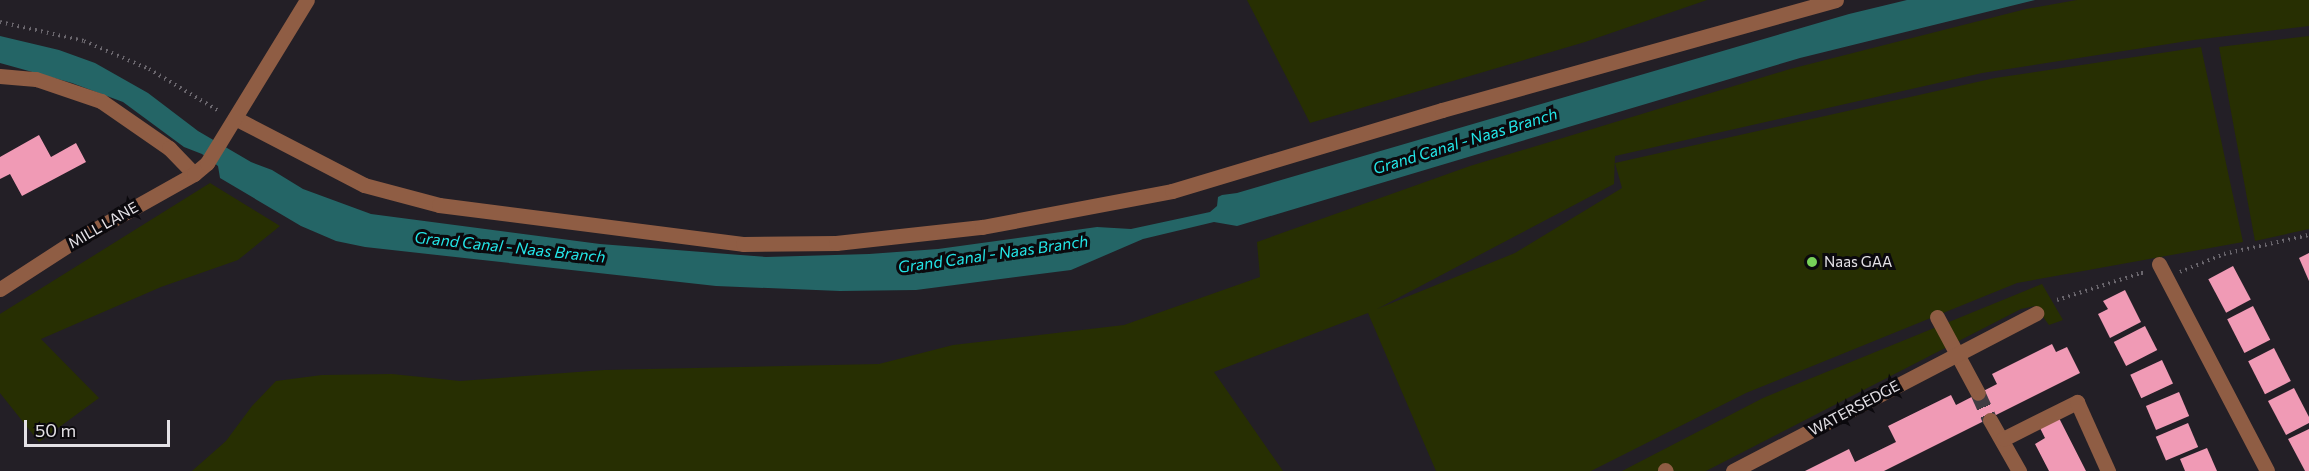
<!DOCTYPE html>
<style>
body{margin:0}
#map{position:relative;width:2309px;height:471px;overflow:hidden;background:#231f26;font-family:Commissioner,sans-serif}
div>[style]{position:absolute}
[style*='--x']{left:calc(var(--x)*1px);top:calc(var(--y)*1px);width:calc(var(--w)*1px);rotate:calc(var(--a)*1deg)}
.green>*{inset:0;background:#272f02}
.water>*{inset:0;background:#246566}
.building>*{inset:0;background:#f09ab5;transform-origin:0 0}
.minor-tunnel>*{height:15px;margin-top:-7.5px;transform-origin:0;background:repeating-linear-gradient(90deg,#403c43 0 15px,transparent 0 23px)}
.path>*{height:4px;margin-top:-2px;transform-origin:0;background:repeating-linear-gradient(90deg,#6a666d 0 1.5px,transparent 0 6px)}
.minor>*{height:15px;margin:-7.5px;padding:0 7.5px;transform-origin:7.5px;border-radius:7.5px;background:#8f5d44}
.dots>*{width:16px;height:16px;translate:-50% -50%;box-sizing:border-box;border:3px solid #0b090d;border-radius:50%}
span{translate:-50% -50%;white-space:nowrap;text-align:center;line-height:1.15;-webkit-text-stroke:6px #0b090d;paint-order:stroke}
.street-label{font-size:15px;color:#e4e1e6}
.poi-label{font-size:15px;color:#e4e1e6}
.left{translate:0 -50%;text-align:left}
.water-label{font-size:16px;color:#23e5e7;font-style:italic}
.scale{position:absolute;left:24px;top:420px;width:146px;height:27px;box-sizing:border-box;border:3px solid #e4e1e6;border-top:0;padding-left:8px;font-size:18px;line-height:21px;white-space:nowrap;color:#e4e1e6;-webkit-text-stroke:4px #0b090d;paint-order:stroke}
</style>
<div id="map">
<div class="green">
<i style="clip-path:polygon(1247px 0,1707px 0,1585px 42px,1310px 123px)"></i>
<i style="clip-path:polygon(2077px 0,2309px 0,2309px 26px,2194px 40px,1982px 73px,1615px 156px,1614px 184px,1377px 309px,1515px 253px,1622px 188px,1615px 163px,1995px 78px,2201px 47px,2243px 242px,2017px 283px,1746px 393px,1591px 471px,1436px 471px,1368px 313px,1214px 372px,1283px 471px,192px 471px,226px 441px,252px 406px,276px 381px,322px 375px,392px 374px,460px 381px,604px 370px,879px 364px,953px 345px,1124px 325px,1260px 277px,1257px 242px,1470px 166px,1790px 69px,2026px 9px)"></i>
<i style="clip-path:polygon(2309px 36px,2309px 229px,2255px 241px,2219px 47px)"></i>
<i style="clip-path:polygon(210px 183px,280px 226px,238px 260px,161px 287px,41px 339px,99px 398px,39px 442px,0 393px,0 314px)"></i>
<i style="clip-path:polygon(2042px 284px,2063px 320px,2049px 325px,2035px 306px,2021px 309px,1706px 471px,1622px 471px,1763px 398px)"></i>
</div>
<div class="water">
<i style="clip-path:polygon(1907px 0,2035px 0,1800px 58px,1237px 226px,1214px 222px,1143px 239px,1071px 270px,916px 290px,840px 291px,716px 286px,365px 247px,336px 241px,301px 226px,220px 178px,218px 166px,202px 154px,184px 147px,123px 102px,72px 83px,0 63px,0 36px,59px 50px,95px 63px,148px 93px,198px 131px,251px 162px,272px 170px,303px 189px,371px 214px,600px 244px,766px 257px,869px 254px,938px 249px,1097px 227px,1131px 229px,1210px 212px,1217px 206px,1218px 197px,1222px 195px,1237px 193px,1849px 14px)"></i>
</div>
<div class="building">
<i style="clip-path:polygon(39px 135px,51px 157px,76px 143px,86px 162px,22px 196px,10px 174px,0 179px,0 157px)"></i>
<i style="clip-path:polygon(2309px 253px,2309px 281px,2299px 258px)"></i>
<i style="left:2233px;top:266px;width:38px;height:28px;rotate:62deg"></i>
<i style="clip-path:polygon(2125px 290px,2141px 322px,2110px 338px,2098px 314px,2108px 309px,2103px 301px)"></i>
<i style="left:2253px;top:306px;width:38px;height:29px;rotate:63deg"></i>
<i style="left:2145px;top:326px;width:27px;height:35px;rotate:63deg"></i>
<i style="clip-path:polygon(2052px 344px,2056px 352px,2067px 347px,2080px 373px,1884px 471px,1805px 471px,1849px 449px,1855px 462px,1896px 442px,1888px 426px,1951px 395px,1956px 405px,1997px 384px,1992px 374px)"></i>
<i style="left:2274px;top:348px;width:37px;height:29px;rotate:63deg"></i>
<i style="left:2162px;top:360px;width:26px;height:35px;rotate:65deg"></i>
<i style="clip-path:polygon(2294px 388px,2309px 417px,2309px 423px,2286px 435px,2268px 401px)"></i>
<i style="left:2179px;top:392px;width:26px;height:36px;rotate:67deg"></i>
<i style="clip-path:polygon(2059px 418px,2086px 471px,2049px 471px,2035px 444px,2045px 438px,2040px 428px)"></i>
<i style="left:2188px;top:423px;width:26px;height:35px;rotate:67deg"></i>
<i style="clip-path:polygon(2309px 429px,2309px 471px,2305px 471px,2288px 439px)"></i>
<i style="clip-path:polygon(2207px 448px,2217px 471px,2185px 471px,2180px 459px)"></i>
</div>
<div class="minor-tunnel">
<i style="--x:1978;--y:393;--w:30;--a:66"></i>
</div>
<div class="path">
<i style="--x:0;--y:22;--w:86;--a:12.7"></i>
<i style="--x:84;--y:41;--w:71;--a:23.3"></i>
<i style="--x:149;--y:69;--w:82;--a:31"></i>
<i style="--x:2180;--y:272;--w:48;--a:-22.2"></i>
<i style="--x:2224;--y:254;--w:87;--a:-12.6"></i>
<i style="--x:2057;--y:300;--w:88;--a:-17.8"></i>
<i style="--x:2141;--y:273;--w:6;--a:0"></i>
</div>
<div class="minor">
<i style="--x:0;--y:76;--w:36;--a:5"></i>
<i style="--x:36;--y:79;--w:69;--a:18.7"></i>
<i style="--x:101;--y:101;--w:83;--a:34.7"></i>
<i style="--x:169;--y:148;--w:36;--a:46"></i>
<i style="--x:235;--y:118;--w:145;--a:27.4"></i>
<i style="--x:364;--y:185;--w:78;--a:14.9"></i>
<i style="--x:439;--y:205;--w:306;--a:7.3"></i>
<i style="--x:743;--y:244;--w:93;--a:-0.6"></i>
<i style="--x:836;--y:243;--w:147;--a:-6.3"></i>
<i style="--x:982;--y:227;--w:193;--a:-10.7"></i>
<i style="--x:1172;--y:191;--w:282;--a:-16.7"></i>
<i style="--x:1442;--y:110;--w:409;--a:-15.6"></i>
<i style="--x:2159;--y:264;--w:233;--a:62.4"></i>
<i style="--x:0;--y:289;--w:85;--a:-32.9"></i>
<i style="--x:71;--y:243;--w:141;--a:-29.3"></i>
<i style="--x:194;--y:174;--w:17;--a:-40"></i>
<i style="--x:207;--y:163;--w:191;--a:-58.5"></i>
<i style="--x:1937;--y:317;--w:86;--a:61.7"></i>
<i style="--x:1990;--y:420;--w:59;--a:60.4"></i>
<i style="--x:2003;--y:439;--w:83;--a:-26.6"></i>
<i style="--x:2077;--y:402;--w:76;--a:65.8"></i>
<i style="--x:1665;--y:470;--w:1;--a:45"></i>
<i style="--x:1733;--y:471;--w:342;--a:-27.5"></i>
</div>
<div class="dots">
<i style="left:1812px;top:262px;background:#77d259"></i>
</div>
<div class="street-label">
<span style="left:103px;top:225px;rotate:-30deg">MILL LANE</span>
<span style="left:1854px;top:408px;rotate:-28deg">WATERSEDGE</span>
</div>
<div class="poi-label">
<span class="left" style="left:1824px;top:262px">Naas GAA</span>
</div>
<div class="water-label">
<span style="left:1465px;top:141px;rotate:-17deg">Grand Canal - Naas Branch</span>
<span style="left:510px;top:247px;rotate:6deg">Grand Canal - Naas Branch</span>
<span style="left:993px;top:254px;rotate:-8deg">Grand Canal - Naas Branch</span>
</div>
<div class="scale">50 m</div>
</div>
